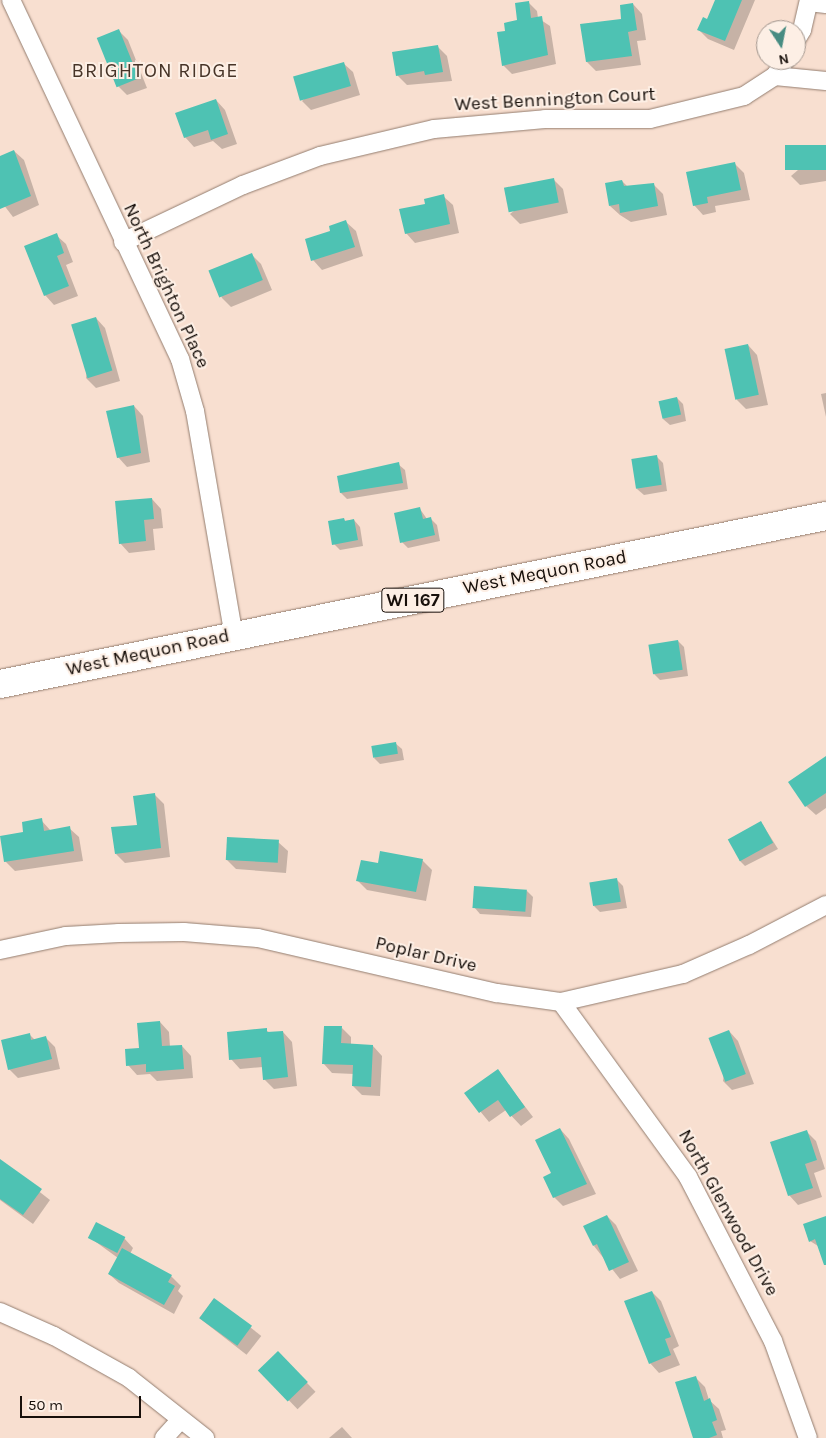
<!DOCTYPE html>
<style>
body{margin:0}
#map{position:relative;width:826px;height:1438px;overflow:hidden;background:#f8dfd0;font-family:Karla,sans-serif}
div>[style]{position:absolute}
[style*='--x']{left:calc(var(--x)*1px);top:calc(var(--y)*1px);width:calc(var(--w)*1px);rotate:calc(var(--a)*1deg)}
.shadow>*{inset:0;background:#0003;transform-origin:0 0}
.building>*{inset:0;background:#4ec2b3;transform-origin:0 0}
.roads{filter:drop-shadow(0 0 1px #937d6f) drop-shadow(0 0 1px #937d6f)}
.minor>*{height:18px;margin:-9px;padding:0 9px;transform-origin:9px;border-radius:9px;background:#fff}
.primary>*{height:28px;margin:-14px;padding:0 14px;transform-origin:14px;border-radius:14px;background:#fff}
span{translate:-50% -50%;white-space:nowrap;text-align:center;line-height:1.15;-webkit-text-stroke:4px #fdefe5;paint-order:stroke}
.shield-label span{padding:1px 4px;background:#fdefe5;border:1px solid;border-radius:4px;-webkit-text-stroke-width:0}
.shield-label{font-size:18px;color:#170f0a;font-weight:700}
.street-label{font-size:19px;color:#170f0a}
.neighbourhood-label{font-size:20px;color:#473428;letter-spacing:1px}
.north{position:absolute;left:756px;top:20px;width:50px;height:50px;box-sizing:border-box;background:#fdefe5;border:1px solid #a1958d;border-radius:50%;rotate:169deg;font-size:14px;font-weight:700;line-height:20px;text-align:center;color:#170f0a}
.north::after{content:'';display:block;margin:auto;width:18px;height:22px;background:#478c82;clip-path:polygon(50% 0,100% 100%,50% 72%,0 100%)}
.scale{position:absolute;left:20px;top:1396px;width:121px;height:22px;box-sizing:border-box;border:2px solid #170f0a;border-top:0;padding-left:6px;font-size:15px;line-height:18px;white-space:nowrap;color:#170f0a;-webkit-text-stroke:4px #fdefe5;paint-order:stroke}
</style>
<div id="map">
<div class="shadow">
<i style="clip-path:polygon(717px 0,755px 0,734px 50px,708px 39px,699px 30px,708px 21px)"></i>
<i style="clip-path:polygon(528px 2px,537px 11px,538px 18px,550px 26px,556px 64px,512px 74px,503px 65px,506px 32px,519px 21px)"></i>
<i style="clip-path:polygon(633px 4px,642px 14px,646px 40px,637px 41px,641px 65px,596px 71px,587px 62px,582px 25px,623px 20px)"></i>
<i style="clip-path:polygon(119px 31px,128px 40px,147px 88px,127px 95px,118px 86px)"></i>
<i style="clip-path:polygon(437px 46px,447px 56px,452px 81px,407px 85px,397px 75px)"></i>
<i style="clip-path:polygon(343px 63px,353px 72px,360px 95px,311px 110px,302px 101px)"></i>
<i style="clip-path:polygon(216px 100px,225px 110px,237px 144px,222px 149px,213px 141px,194px 147px,185px 137px)"></i>
<i style="clip-path:polygon(826px 146px,826px 181px,800px 185px,791px 176px)"></i>
<i style="clip-path:polygon(14px 151px,24px 160px,39px 205px,13px 217px,0 200px,0 157px)"></i>
<i style="clip-path:polygon(734px 163px,744px 173px,750px 200px,715px 206px,716px 212px,703px 215px,694px 205px)"></i>
<i style="clip-path:polygon(554px 180px,563px 189px,568px 213px,520px 224px,510px 214px)"></i>
<i style="clip-path:polygon(622px 181px,628px 187px,653px 184px,663px 194px,667px 215px,631px 222px,620px 215px,610px 206px)"></i>
<i style="clip-path:polygon(443px 196px,453px 205px,459px 233px,415px 243px,406px 233px,426px 205px)"></i>
<i style="clip-path:polygon(346px 222px,356px 231px,363px 256px,322px 270px,313px 260px,332px 232px)"></i>
<i style="clip-path:polygon(56px 235px,66px 244px,73px 262px,66px 265px,78px 296px,54px 305px,45px 295px)"></i>
<i style="clip-path:polygon(251px 254px,261px 264px,272px 290px,231px 307px,222px 298px,210px 272px)"></i>
<i style="clip-path:polygon(96px 318px,105px 328px,120px 381px,96px 388px,86px 378px)"></i>
<i style="clip-path:polygon(748px 345px,757px 355px,768px 405px,746px 409px,737px 400px)"></i>
<i style="clip-path:polygon(826px 393px,826px 417px,821px 394px)"></i>
<i style="clip-path:polygon(677px 398px,683px 404px,686px 421px,670px 425px,663px 419px)"></i>
<i style="clip-path:polygon(134px 406px,143px 416px,150px 462px,127px 467px,118px 457px)"></i>
<i style="clip-path:polygon(657px 457px,663px 463px,667px 491px,644px 495px,637px 489px)"></i>
<i style="clip-path:polygon(398px 464px,405px 470px,408px 489px,347px 499px,341px 493px,338px 477px)"></i>
<i style="clip-path:polygon(152px 499px,161px 509px,163px 528px,153px 529px,155px 550px,129px 553px,120px 543px)"></i>
<i style="clip-path:polygon(420px 509px,427px 519px,431px 519px,437px 525px,440px 541px,408px 548px,402px 542px)"></i>
<i style="clip-path:polygon(354px 520px,360px 527px,363px 546px,340px 550px,334px 544px,330px 522px)"></i>
<i style="clip-path:polygon(678px 641px,684px 647px,688px 676px,660px 680px,654px 674px)"></i>
<i style="clip-path:polygon(395px 743px,402px 749px,404px 760px,380px 764px,374px 758px)"></i>
<i style="clip-path:polygon(826px 760px,826px 808px,816px 815px,806px 806px)"></i>
<i style="clip-path:polygon(154px 794px,164px 804px,170px 857px,125px 863px,116px 854px,138px 826px)"></i>
<i style="clip-path:polygon(41px 820px,51px 831px,69px 828px,79px 837px,83px 861px,15px 871px,5px 861px,25px 833px)"></i>
<i style="clip-path:polygon(761px 822px,778px 849px,745px 866px,739px 860px)"></i>
<i style="clip-path:polygon(278px 842px,288px 851px,286px 873px,236px 869px,227px 860px)"></i>
<i style="clip-path:polygon(422px 860px,432px 870px,426px 901px,367px 890px,358px 881px)"></i>
<i style="clip-path:polygon(617px 880px,623px 886px,627px 908px,600px 912px,594px 906px)"></i>
<i style="clip-path:polygon(527px 891px,533px 897px,531px 917px,480px 914px,474px 907px)"></i>
<i style="clip-path:polygon(160px 1022px,169px 1032px,170px 1047px,182px 1046px,191px 1056px,193px 1078px,157px 1081px,150px 1074px,137px 1075px,128px 1065px)"></i>
<i style="clip-path:polygon(342px 1028px,351px 1037px,351px 1045px,373px 1046px,382px 1056px,380px 1096px,362px 1095px,353px 1086px,354px 1074px,332px 1073px,323px 1063px)"></i>
<i style="clip-path:polygon(266px 1030px,270px 1033px,283px 1032px,292px 1042px,297px 1086px,274px 1089px,264px 1079px,263px 1067px,240px 1069px,231px 1059px)"></i>
<i style="clip-path:polygon(729px 1031px,738px 1041px,754px 1084px,732px 1090px,723px 1081px)"></i>
<i style="clip-path:polygon(30px 1035px,35px 1040px,46px 1038px,55px 1047px,60px 1069px,18px 1078px,9px 1069px)"></i>
<i style="clip-path:polygon(498px 1071px,533px 1117px,521px 1126px,506px 1110px,489px 1122px,466px 1094px)"></i>
<i style="clip-path:polygon(560px 1129px,569px 1139px,596px 1194px,563px 1206px,554px 1197px,553px 1173px)"></i>
<i style="clip-path:polygon(806px 1131px,816px 1141px,825px 1169px,814px 1173px,822px 1197px,798px 1205px,789px 1195px)"></i>
<i style="clip-path:polygon(0 1161px,50px 1200px,33px 1224px,0 1200px)"></i>
<i style="clip-path:polygon(607px 1216px,616px 1225px,638px 1271px,620px 1279px,594px 1246px)"></i>
<i style="clip-path:polygon(826px 1217px,826px 1260px,818px 1246px,810px 1241px)"></i>
<i style="clip-path:polygon(89px 1237px,124px 1238px,133px 1248px,130px 1254px,171px 1276px,181px 1286px,178px 1291px,183px 1296px,174px 1314px,119px 1283px,109px 1274px,118px 1258px)"></i>
<i style="clip-path:polygon(652px 1292px,661px 1301px,679px 1346px,673px 1349px,680px 1365px,659px 1373px,650px 1363px)"></i>
<i style="left:214px;top:1299px;width:60px;height:24px;rotate:38deg"></i>
<i style="left:278px;top:1353px;width:54px;height:25px;rotate:46deg"></i>
<i style="clip-path:polygon(695px 1377px,705px 1387px,709px 1400px,719px 1409px,726px 1430px,721px 1431px,723px 1438px,694px 1438px)"></i>
<i style="clip-path:polygon(342px 1427px,352px 1438px,329px 1438px)"></i>
</div>
<div class="building">
<i style="clip-path:polygon(715px 0,742px 0,725px 41px,697px 30px,703px 17px,707px 19px)"></i>
<i style="clip-path:polygon(529px 1px,531px 18px,542px 16px,548px 55px,502px 66px,497px 32px,505px 31px,504px 23px,517px 20px,515px 3px)"></i>
<i style="clip-path:polygon(633px 3px,637px 30px,628px 32px,632px 56px,586px 62px,580px 24px,621px 19px,620px 5px)"></i>
<i style="left:119px;top:29px;width:53px;height:24px;rotate:68deg"></i>
<i style="clip-path:polygon(438px 45px,443px 72px,425px 75px,424px 71px,396px 76px,392px 52px)"></i>
<i style="left:344px;top:62px;width:25px;height:53px;rotate:74deg"></i>
<i style="clip-path:polygon(216px 99px,228px 134px,211px 140px,208px 130px,184px 138px,175px 113px)"></i>
<i style="left:826px;top:145px;width:25px;height:41px;rotate:90deg"></i>
<i style="clip-path:polygon(14px 150px,31px 196px,0 209px,0 156px)"></i>
<i style="clip-path:polygon(735px 162px,741px 190px,707px 197px,708px 203px,693px 206px,686px 172px)"></i>
<i style="left:554px;top:178px;width:25px;height:51px;rotate:79deg"></i>
<i style="clip-path:polygon(622px 180px,624px 186px,654px 183px,658px 206px,620px 213px,619px 204px,609px 206px,605px 183px)"></i>
<i style="clip-path:polygon(444px 194px,450px 224px,405px 234px,399px 209px,425px 204px,424px 199px)"></i>
<i style="clip-path:polygon(346px 220px,355px 247px,311px 261px,305px 239px,330px 231px,329px 226px)"></i>
<i style="clip-path:polygon(57px 233px,64px 253px,57px 256px,69px 286px,44px 296px,24px 246px)"></i>
<i style="left:252px;top:253px;width:29px;height:47px;rotate:68deg"></i>
<i style="left:96px;top:317px;width:56px;height:26px;rotate:73deg"></i>
<i style="left:748px;top:344px;width:52px;height:24px;rotate:78deg"></i>
<i style="left:677px;top:397px;width:18px;height:19px;rotate:77deg"></i>
<i style="clip-path:polygon(134px 405px,141px 453px,117px 458px,106px 411px)"></i>
<i style="left:657px;top:455px;width:30px;height:26px;rotate:81deg"></i>
<i style="clip-path:polygon(399px 462px,403px 483px,340px 493px,337px 476px)"></i>
<i style="clip-path:polygon(152px 498px,154px 519px,144px 520px,146px 541px,119px 544px,115px 501px)"></i>
<i style="clip-path:polygon(420px 507px,423px 519px,431px 517px,435px 535px,400px 543px,394px 513px)"></i>
<i style="clip-path:polygon(344px 518px,345px 521px,354px 519px,358px 540px,332px 545px,328px 521px)"></i>
<i style="left:678px;top:640px;width:30px;height:30px;rotate:81deg"></i>
<i style="left:396px;top:742px;width:12px;height:25px;rotate:81deg"></i>
<i style="clip-path:polygon(826px 756px,826px 793px,805px 807px,788px 782px)"></i>
<i style="clip-path:polygon(155px 793px,161px 848px,115px 854px,111px 827px,137px 825px,133px 796px)"></i>
<i style="clip-path:polygon(42px 818px,44px 831px,70px 826px,74px 851px,4px 862px,0 836px,23px 832px,22px 822px)"></i>
<i style="left:761px;top:821px;width:25px;height:38px;rotate:61deg"></i>
<i style="left:227px;top:837px;width:52px;height:23px;rotate:3deg"></i>
<i style="clip-path:polygon(380px 851px,423px 859px,416px 892px,356px 881px,361px 860px,378px 863px)"></i>
<i style="left:617px;top:878px;width:24px;height:28px;rotate:81deg"></i>
<i style="left:474px;top:886px;width:53px;height:22px;rotate:4deg"></i>
<i style="clip-path:polygon(160px 1021px,162px 1046px,182px 1045px,184px 1069px,146px 1072px,146px 1064px,126px 1066px,125px 1049px,139px 1048px,137px 1023px)"></i>
<i style="clip-path:polygon(324px 1026px,342px 1026px,341px 1043px,373px 1045px,371px 1087px,352px 1086px,353px 1065px,322px 1064px)"></i>
<i style="clip-path:polygon(267px 1028px,267px 1032px,283px 1031px,288px 1077px,263px 1080px,261px 1057px,229px 1060px,227px 1032px)"></i>
<i style="left:729px;top:1030px;width:47px;height:22px;rotate:69deg"></i>
<i style="clip-path:polygon(30px 1033px,31px 1040px,46px 1036px,52px 1059px,8px 1070px,1px 1040px)"></i>
<i style="clip-path:polygon(498px 1069px,525px 1107px,510px 1117px,498px 1100px,479px 1113px,464px 1093px)"></i>
<i style="clip-path:polygon(560px 1128px,587px 1184px,553px 1198px,543px 1177px,551px 1173px,535px 1140px)"></i>
<i style="clip-path:polygon(807px 1130px,817px 1160px,805px 1164px,813px 1188px,788px 1196px,770px 1142px)"></i>
<i style="clip-path:polygon(0 1159px,42px 1189px,23px 1215px,0 1199px)"></i>
<i style="clip-path:polygon(607px 1215px,629px 1262px,609px 1271px,597px 1244px,593px 1246px,583px 1226px)"></i>
<i style="clip-path:polygon(826px 1216px,826px 1265px,824px 1265px,815px 1239px,809px 1242px,803px 1224px)"></i>
<i style="left:96px;top:1222px;width:33px;height:18px;rotate:27deg"></i>
<i style="clip-path:polygon(122px 1248px,172px 1275px,168px 1282px,175px 1286px,164px 1305px,108px 1274px)"></i>
<i style="clip-path:polygon(652px 1291px,671px 1337px,665px 1339px,671px 1355px,649px 1364px,624px 1301px)"></i>
<i style="left:214px;top:1298px;width:47px;height:25px;rotate:36deg"></i>
<i style="left:278px;top:1351px;width:43px;height:28px;rotate:46deg"></i>
<i style="clip-path:polygon(696px 1376px,704px 1401px,710px 1398px,717px 1420px,712px 1422px,717px 1435px,709px 1438px,693px 1438px,675px 1382px)"></i>
</div>
<div class="roads">
<div class="minor">
<i style="--x:11;--y:0;--w:397;--a:64.8"></i>
<i style="--x:180;--y:359;--w:54;--a:73.9"></i>
<i style="--x:195;--y:411;--w:228;--a:80.2"></i>
<i style="--x:809;--y:2;--w:17;--a:7"></i>
<i style="--x:796;--y:40;--w:12;--a:-59"></i>
<i style="--x:802;--y:30;--w:31;--a:-77"></i>
<i style="--x:775;--y:76;--w:51;--a:5.6"></i>
<i style="--x:123;--y:242;--w:133;--a:-25.4"></i>
<i style="--x:243;--y:185;--w:82;--a:-20.6"></i>
<i style="--x:320;--y:156;--w:117;--a:-13.3"></i>
<i style="--x:434;--y:129;--w:111;--a:-5.1"></i>
<i style="--x:545;--y:119;--w:105;--a:0"></i>
<i style="--x:650;--y:119;--w:97;--a:-13.7"></i>
<i style="--x:744;--y:96;--w:37;--a:-33"></i>
<i style="--x:775;--y:76;--w:19;--a:-58"></i>
<i style="--x:0;--y:950;--w:67;--a:-12"></i>
<i style="--x:66;--y:936;--w:53;--a:-3.2"></i>
<i style="--x:119;--y:933;--w:65;--a:-0.9"></i>
<i style="--x:184;--y:932;--w:74;--a:4.6"></i>
<i style="--x:258;--y:938;--w:245;--a:13"></i>
<i style="--x:497;--y:993;--w:65;--a:8"></i>
<i style="--x:561;--y:1002;--w:125;--a:-12.9"></i>
<i style="--x:683;--y:974;--w:72;--a:-23.7"></i>
<i style="--x:749;--y:945;--w:87;--a:-27.5"></i>
<i style="--x:561;--y:1002;--w:216;--a:54"></i>
<i style="--x:688;--y:1177;--w:185;--a:62.6"></i>
<i style="--x:773;--y:1341;--w:103;--a:70.2"></i>
<i style="--x:0;--y:1312;--w:59;--a:24"></i>
<i style="--x:54;--y:1336;--w:86;--a:29.2"></i>
<i style="--x:129;--y:1378;--w:97;--a:38.3"></i>
<i style="--x:164;--y:1438;--w:24;--a:-48"></i>
</div>
<div class="primary">
<i style="--x:0;--y:684;--w:843;--a:-11.5"></i>
</div>
</div>
<div class="shield-label">
<span style="left:413px;top:600px">WI 167</span>
</div>
<div class="street-label">
<span style="left:555px;top:100px;rotate:-3deg">West Bennington Court</span>
<span style="left:166px;top:286px;rotate:65deg">North Brighton Place</span>
<span style="left:545px;top:573px;rotate:-11deg">West Mequon Road</span>
<span style="left:148px;top:653px;rotate:-12deg">West Mequon Road</span>
<span style="left:426px;top:955px;rotate:13deg">Poplar Drive</span>
<span style="left:728px;top:1213px;rotate:61deg">North Glenwood Drive</span>
</div>
<div class="neighbourhood-label">
<span style="left:155px;top:70px">BRIGHTON RIDGE</span>
</div>
<div class="north">N</div>
<div class="scale">50 m</div>
</div>
